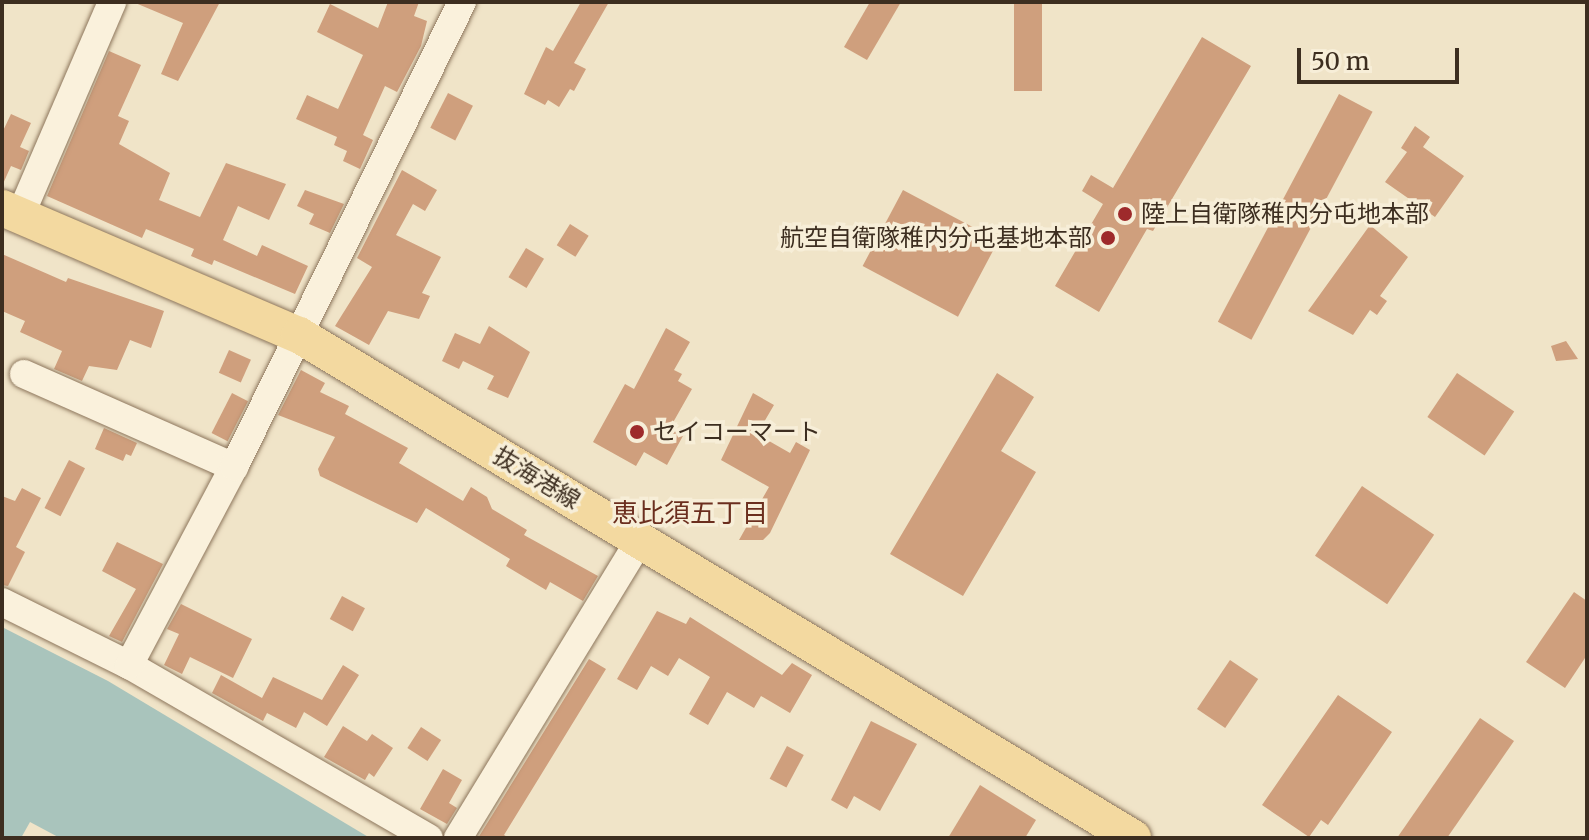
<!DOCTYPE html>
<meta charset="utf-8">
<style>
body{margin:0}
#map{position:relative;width:1589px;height:840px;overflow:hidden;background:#f0e4c8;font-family:Merriweather,"Noto Sans JP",serif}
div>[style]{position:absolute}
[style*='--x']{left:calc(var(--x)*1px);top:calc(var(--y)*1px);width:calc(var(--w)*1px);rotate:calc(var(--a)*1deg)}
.water>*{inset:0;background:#a9c4bc}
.pier>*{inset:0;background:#f0e4c8}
.building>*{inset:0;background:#cf9f7d;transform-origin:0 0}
.roads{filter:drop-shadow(0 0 2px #8d765c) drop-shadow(0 0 2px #8d765c)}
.minor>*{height:28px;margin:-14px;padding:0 14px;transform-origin:14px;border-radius:14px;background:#faf1dc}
.major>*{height:36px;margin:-18px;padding:0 18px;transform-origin:18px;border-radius:18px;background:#f3d9a0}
.dots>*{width:22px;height:22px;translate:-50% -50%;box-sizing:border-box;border:4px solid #f7eed8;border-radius:50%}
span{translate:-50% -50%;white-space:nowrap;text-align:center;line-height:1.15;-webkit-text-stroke:7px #f7eed8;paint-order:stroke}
.poi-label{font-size:24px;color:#3d2e20}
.left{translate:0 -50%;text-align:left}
.right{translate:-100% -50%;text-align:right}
.street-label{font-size:24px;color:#3d2e20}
.neighbourhood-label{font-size:26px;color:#6b2e1e}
.frame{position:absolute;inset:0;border:4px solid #3d2e20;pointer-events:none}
.scale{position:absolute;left:1297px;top:48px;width:162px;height:36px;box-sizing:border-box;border:4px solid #3d2e20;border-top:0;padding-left:10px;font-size:24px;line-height:28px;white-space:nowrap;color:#3d2e20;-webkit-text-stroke:6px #f7eed8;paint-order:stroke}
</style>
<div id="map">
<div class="water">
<i style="clip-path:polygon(2px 627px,108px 681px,370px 838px,2px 838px)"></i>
</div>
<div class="pier">
<i style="clip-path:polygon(30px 822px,60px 838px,21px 838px)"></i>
</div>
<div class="building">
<i style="clip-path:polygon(133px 2px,220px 2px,178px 81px,161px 74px,183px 23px)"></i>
<i style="clip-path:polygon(388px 2px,419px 2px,414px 16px,427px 21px,421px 46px,397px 92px,385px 86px,363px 135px,373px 140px,360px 169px,343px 161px,347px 151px,334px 145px,337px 137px,296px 119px,307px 95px,338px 109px,363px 55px,317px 32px,330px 4px,378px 28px)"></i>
<i style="clip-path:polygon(581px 2px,609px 2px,574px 63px,586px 69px,574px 91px,570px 89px,559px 107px,548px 100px,545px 105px,524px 94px,546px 47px,553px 51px)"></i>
<i style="clip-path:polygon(870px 2px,901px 2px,867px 60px,844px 47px)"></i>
<i style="left:1014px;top:2px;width:28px;height:89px"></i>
<i style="clip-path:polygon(1202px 37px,1251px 66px,1153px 231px,1147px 229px,1099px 312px,1055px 286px,1103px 204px,1082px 191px,1091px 175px,1113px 188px)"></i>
<i style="clip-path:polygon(109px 51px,141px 65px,118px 116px,129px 121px,119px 144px,170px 173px,159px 200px,200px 217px,226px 163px,286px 184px,269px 220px,238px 206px,223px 240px,257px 256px,262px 245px,308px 266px,295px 294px,214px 260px,212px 265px,191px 256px,194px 249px,146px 229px,142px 238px,47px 196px)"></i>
<i style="left:448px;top:93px;width:28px;height:39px;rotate:27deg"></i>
<i style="left:1339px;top:94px;width:38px;height:258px;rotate:28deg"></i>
<i style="clip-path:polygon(11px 114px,31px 123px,20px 147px,29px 151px,21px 170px,11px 166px,2px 186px,2px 133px)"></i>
<i style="clip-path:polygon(1415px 126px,1430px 137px,1423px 147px,1464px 176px,1435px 217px,1385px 182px,1407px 152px,1401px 148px)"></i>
<i style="clip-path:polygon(402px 170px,437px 190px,425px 211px,413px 204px,396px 235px,441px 257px,422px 293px,430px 296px,419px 319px,388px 311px,369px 345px,335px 326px,372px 267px,357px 258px)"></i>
<i style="clip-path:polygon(305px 190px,344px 204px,330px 233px,309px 224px,314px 214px,297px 206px)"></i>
<i style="left:903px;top:190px;width:108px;height:86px;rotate:28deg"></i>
<i style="left:570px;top:224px;width:22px;height:25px;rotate:32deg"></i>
<i style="clip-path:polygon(1370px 225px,1408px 257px,1380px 296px,1387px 301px,1377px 315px,1370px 310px,1353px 335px,1308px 311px)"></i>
<i style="left:526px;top:248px;width:21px;height:34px;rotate:31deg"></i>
<i style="clip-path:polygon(2px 254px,66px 282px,68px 278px,164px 311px,151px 348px,130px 340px,117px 370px,89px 366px,82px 381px,54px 369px,62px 351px,20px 332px,25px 321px,2px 311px)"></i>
<i style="clip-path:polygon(489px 326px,530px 352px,508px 398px,487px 389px,494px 376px,463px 361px,459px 369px,442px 361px,455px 333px,480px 344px)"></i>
<i style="clip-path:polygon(666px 328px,690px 342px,674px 370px,682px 374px,678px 381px,692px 389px,671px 426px,684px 434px,667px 465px,644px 452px,636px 466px,593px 442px,625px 384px,634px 389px)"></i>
<i style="clip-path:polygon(1566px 341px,1578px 359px,1556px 361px,1551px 346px)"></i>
<i style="left:229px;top:350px;width:24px;height:25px;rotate:24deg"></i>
<i style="clip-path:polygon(301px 370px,325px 383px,320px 392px,349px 406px,345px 414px,408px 448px,399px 463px,463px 501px,471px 487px,487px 497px,492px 509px,527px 530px,524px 535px,598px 576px,583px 601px,550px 582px,546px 590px,506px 566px,510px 559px,426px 508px,417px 523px,320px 476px,318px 469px,335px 437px,278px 415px)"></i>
<i style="clip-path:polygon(997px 373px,1034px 397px,1001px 451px,1036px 472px,963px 596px,890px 554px)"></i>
<i style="left:1457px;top:373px;width:69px;height:53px;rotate:34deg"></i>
<i style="left:232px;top:393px;width:18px;height:45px;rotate:27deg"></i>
<i style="clip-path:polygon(753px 393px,774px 405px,757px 434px,790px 453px,796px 442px,810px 450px,770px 533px,763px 540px,739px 540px,769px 487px,721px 460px)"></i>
<i style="clip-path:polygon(104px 428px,137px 443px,131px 456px,126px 454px,123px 461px,95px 449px)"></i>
<i style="left:69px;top:460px;width:18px;height:54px;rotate:27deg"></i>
<i style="left:1362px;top:486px;width:87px;height:84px;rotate:34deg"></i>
<i style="clip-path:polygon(22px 488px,41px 498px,16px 547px,25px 552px,8px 586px,2px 585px,2px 496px,15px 501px)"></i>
<i style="clip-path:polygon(117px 542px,163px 564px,122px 642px,109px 636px,136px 589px,102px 571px)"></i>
<i style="clip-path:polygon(1574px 592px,1587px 601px,1587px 655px,1565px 688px,1526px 662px)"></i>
<i style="left:342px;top:596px;width:26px;height:26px;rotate:28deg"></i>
<i style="clip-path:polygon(181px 604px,252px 639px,233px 678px,190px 657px,182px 674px,164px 665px,179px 634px,167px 629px)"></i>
<i style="clip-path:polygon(657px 611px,686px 624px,690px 617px,782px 675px,792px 663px,812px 675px,790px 713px,761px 696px,754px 708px,727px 692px,708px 725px,689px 714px,710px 677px,679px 658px,668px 676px,651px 666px,637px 690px,617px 679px)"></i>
<i style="clip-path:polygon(589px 659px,606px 669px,504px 835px,509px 838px,478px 838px)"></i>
<i style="left:1230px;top:660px;width:34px;height:59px;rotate:34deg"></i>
<i style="clip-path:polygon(343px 665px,359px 675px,327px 726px,304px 712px,296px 728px,267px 713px,263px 721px,212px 693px,221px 675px,262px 698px,273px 677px,322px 700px)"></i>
<i style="clip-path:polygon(1338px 695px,1392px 732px,1328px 825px,1321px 820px,1309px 837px,1262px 805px)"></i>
<i style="clip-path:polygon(1480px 718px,1514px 741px,1447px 838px,1397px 838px)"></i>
<i style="clip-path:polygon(871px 721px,917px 744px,880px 811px,854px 796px,847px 809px,831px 800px)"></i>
<i style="clip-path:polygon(343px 726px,367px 741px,372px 734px,393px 748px,374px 777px,369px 773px,365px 780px,324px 757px)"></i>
<i style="left:421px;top:727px;width:24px;height:25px;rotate:33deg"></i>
<i style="left:787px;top:746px;width:19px;height:37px;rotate:28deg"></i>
<i style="clip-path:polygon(443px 769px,462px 780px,449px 803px,457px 808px,447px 824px,420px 809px)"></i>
<i style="clip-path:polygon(980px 785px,1036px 820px,1025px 838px,948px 838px)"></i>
</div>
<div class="roads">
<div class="minor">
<i style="--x:20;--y:216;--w:233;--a:-66.7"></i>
<i style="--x:24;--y:374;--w:230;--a:23.9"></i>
<i style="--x:2;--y:602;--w:142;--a:26.4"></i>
<i style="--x:129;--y:665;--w:346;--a:30"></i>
<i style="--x:129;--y:665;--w:224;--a:-62.1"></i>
<i style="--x:234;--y:467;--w:518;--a:-63.88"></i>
<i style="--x:458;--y:838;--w:349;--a:-58.6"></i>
</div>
<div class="major">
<i style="--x:2;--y:208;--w:323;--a:23.2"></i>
<i style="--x:299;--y:335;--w:974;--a:31.09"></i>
</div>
</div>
<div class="dots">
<i style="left:1125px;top:214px;background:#9e2a2b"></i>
<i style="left:1108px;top:238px;background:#9e2a2b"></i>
<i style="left:637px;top:432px;background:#9e2a2b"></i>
</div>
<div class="poi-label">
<span class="left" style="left:1141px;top:214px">陸上自衛隊稚内分屯地本部</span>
<span class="right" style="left:1092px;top:238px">航空自衛隊稚内分屯基地本部</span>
<span class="left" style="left:653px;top:432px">セイコーマート</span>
</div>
<div class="street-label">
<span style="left:537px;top:478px;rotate:31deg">抜海港線</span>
</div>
<div class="neighbourhood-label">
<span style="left:690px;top:513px">恵比須五丁目</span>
</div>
<div class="frame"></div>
<div class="scale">50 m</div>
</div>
